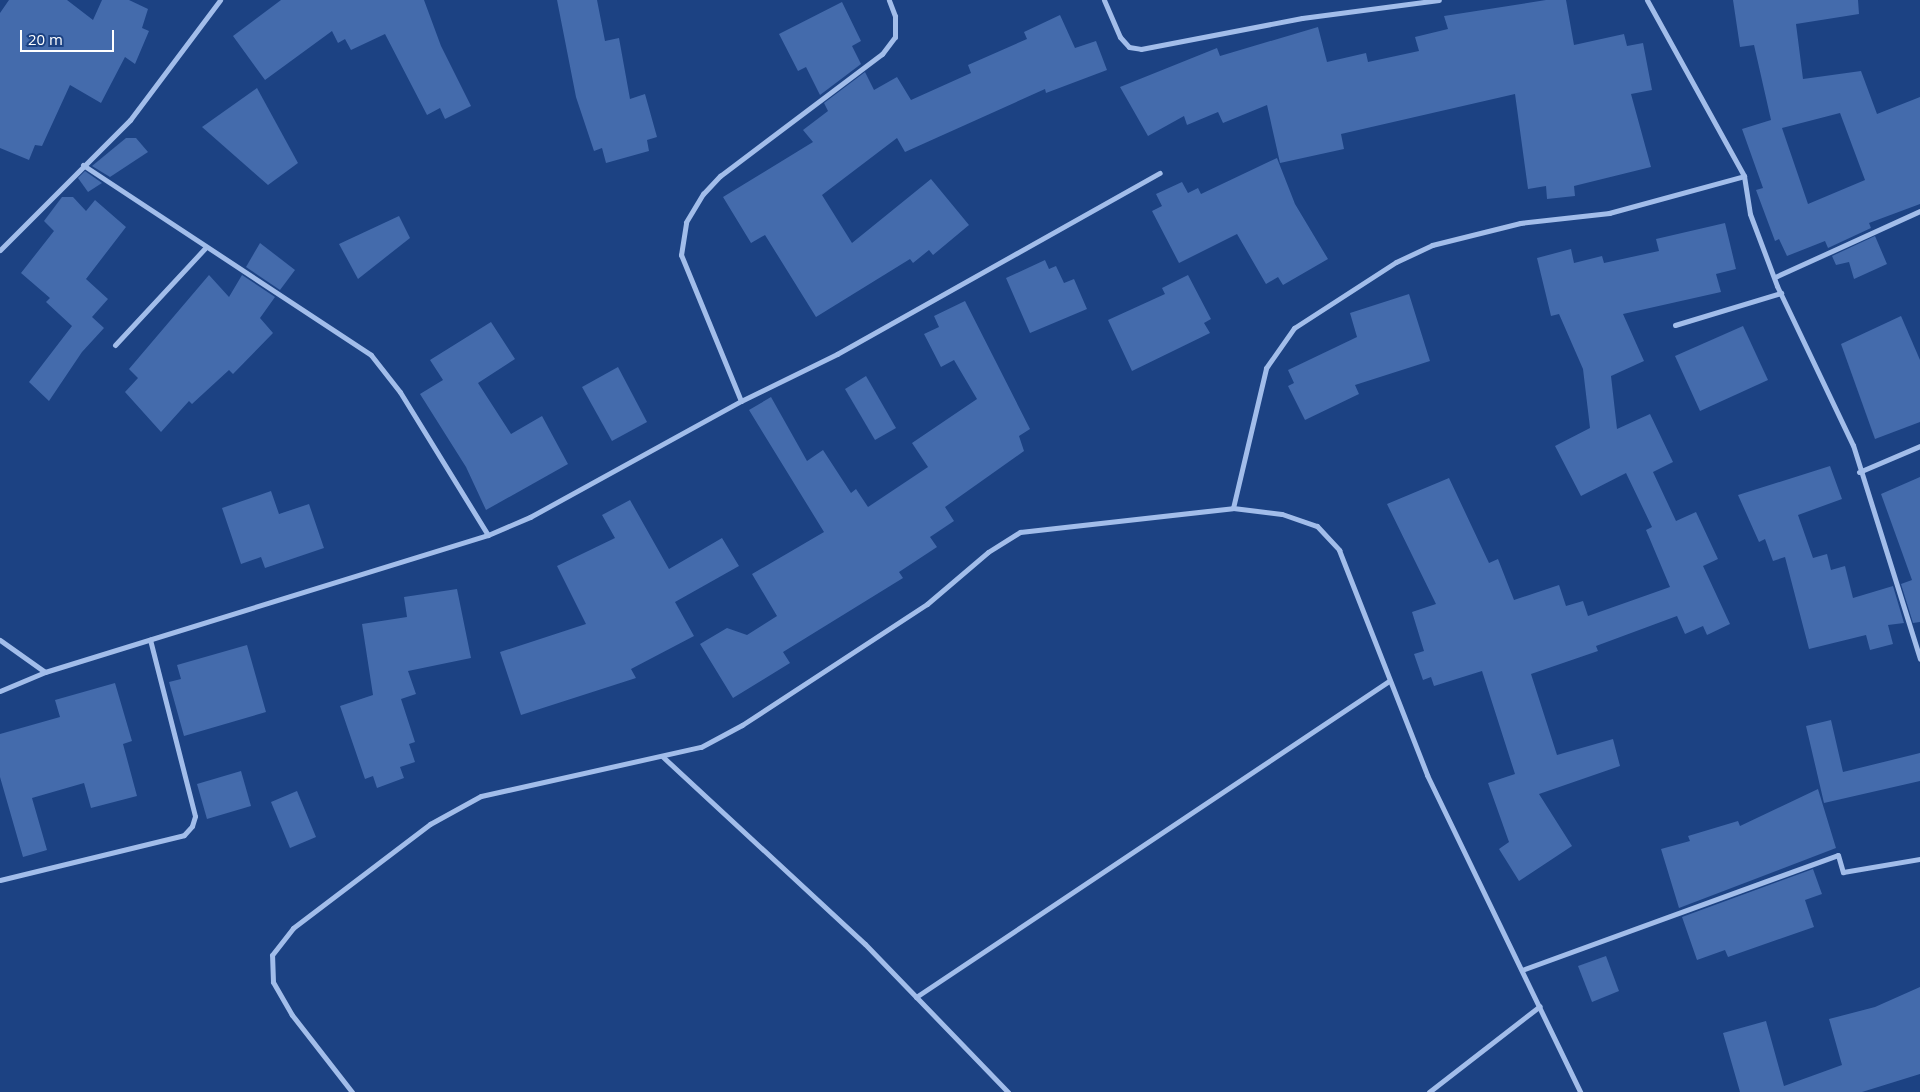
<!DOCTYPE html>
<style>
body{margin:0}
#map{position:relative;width:1920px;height:1092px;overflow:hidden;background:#1c4283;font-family:"Open Sans",sans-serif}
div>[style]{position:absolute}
.building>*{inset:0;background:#446bac}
.minor>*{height:5px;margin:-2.5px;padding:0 2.5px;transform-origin:2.5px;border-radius:2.5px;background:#a2bdea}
span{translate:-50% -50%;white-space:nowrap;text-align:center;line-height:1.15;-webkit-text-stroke:5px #1c4283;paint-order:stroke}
.scale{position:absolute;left:20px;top:30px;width:94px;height:22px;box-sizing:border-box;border:2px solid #fff;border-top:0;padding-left:6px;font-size:15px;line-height:18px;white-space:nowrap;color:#fff;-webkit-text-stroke:4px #1c4283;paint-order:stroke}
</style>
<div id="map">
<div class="building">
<div style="clip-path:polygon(9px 0,67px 0,93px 20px,102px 0,129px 0,148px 9px,142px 28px,149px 31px,135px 64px,125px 57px,101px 103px,70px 85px,42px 146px,35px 145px,29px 160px,0 148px,0 13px)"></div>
<div style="clip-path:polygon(281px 0,424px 0,441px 46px,471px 106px,445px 119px,440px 108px,427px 115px,385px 34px,351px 50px,345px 39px,338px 43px,332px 31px,265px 80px,233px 36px)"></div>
<div style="clip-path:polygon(557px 0,597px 0,605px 41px,619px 38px,630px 99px,645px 94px,657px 137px,647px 140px,649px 151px,606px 163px,602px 148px,594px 151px,576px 97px)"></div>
<div style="clip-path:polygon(1546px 0,1566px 0,1574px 45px,1624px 34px,1627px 46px,1643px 43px,1652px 90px,1631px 94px,1651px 167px,1574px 186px,1575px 196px,1547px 199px,1546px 186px,1528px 189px,1515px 94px,1341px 134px,1344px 149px,1280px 163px,1267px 105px,1223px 123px,1218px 112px,1187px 125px,1184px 116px,1148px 136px,1120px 87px,1217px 48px,1220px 56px,1318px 27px,1327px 62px,1366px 53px,1368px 62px,1419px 51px,1415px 37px,1448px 29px,1444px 16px)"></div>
<div style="clip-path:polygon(evenodd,1733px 0,1858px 0,1859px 14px,1796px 24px,1803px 79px,1861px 71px,1877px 114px,1920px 97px,1920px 204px,1869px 223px,1871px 228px,1828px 248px,1825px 241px,1787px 256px,1779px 239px,1775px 241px,1756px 190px,1763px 188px,1742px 129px,1771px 120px,1754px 45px,1740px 47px,1733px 0,1840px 113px,1865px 180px,1808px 204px,1782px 128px,1840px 113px)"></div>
<div style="clip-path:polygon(842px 2px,861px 41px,852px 46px,861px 64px,820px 95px,806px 67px,798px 71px,779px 34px)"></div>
<div style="clip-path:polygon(1060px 15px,1075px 48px,1096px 41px,1107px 70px,1046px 93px,1045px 89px,905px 152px,897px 138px,822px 195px,852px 243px,931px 179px,969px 225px,933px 255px,929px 250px,913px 263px,910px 259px,816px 317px,765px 235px,751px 243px,723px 197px,813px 142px,803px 130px,828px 111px,824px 103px,865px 72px,874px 90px,897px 77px,911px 100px,971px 73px,968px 65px,1027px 39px,1024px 32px)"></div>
<div style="clip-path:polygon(257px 88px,298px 163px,268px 185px,202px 127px)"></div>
<div style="clip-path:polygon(126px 138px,136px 138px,148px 152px,110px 177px,92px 166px)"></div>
<div style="clip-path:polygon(1277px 158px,1295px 204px,1328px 259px,1283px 285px,1278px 277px,1266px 284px,1237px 234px,1179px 263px,1152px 211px,1162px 206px,1156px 194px,1182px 182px,1188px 193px,1198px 188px,1201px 194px)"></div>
<div style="clip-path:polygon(85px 171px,102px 183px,88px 192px,78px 178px)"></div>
<div style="clip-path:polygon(62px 197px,73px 197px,86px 211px,95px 200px,126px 227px,86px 279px,108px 299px,92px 317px,104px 328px,82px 352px,49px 401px,29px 382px,72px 326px,46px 302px,50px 298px,21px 273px,54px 231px,44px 221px)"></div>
<div style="clip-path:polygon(399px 216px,410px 238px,358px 279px,339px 244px)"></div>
<div style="clip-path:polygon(1725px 223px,1736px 269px,1716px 274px,1721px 292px,1623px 314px,1644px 361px,1611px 376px,1617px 429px,1650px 414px,1673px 462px,1653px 472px,1676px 521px,1696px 512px,1718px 559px,1703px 566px,1730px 624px,1707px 635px,1703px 626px,1685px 634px,1677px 616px,1596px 646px,1598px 651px,1531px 674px,1557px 755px,1613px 739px,1620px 766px,1539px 794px,1572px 846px,1519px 881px,1499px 849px,1509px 842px,1488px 783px,1515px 774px,1482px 671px,1434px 686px,1431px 677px,1423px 680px,1414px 654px,1424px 651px,1412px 612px,1436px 604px,1387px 504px,1449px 478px,1489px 563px,1498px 559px,1514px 600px,1559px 585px,1566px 606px,1583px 601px,1588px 616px,1670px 587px,1646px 530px,1652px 527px,1626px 473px,1581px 496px,1555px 446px,1590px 428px,1583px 369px,1559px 314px,1551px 316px,1537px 258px,1571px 249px,1574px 263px,1602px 256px,1604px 263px,1659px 251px,1656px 239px)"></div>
<div style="clip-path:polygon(1875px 236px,1887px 264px,1854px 279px,1849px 262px,1836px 265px,1832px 256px)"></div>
<div style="clip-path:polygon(260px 243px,295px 270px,280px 290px,246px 267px)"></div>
<div style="clip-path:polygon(1045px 260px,1049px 269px,1056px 266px,1064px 283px,1074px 279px,1087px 309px,1030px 333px,1006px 278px)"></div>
<div style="clip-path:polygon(209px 275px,229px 297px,242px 275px,275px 297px,260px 318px,273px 333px,233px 374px,229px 370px,192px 404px,189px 401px,161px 432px,125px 392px,138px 378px,129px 369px)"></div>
<div style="clip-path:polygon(1188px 275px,1211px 319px,1204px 323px,1210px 333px,1132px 371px,1108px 320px,1165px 294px,1162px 288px)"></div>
<div style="clip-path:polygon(1409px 294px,1430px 361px,1355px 385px,1359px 394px,1305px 420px,1288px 386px,1294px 383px,1288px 370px,1357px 337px,1350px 313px)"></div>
<div style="clip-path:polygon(965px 301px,1030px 429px,1019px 436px,1024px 451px,945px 507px,954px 521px,930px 537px,937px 547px,899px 572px,903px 578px,783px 652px,790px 663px,733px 698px,700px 644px,727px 628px,747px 635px,777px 616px,752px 574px,824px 532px,749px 410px,771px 397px,807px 461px,823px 450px,851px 493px,856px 489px,868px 507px,928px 467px,912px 443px,977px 399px,954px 360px,941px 367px,924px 334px,939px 327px,934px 316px)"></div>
<div style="clip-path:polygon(1901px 316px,1920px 360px,1920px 422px,1875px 439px,1841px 344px)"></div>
<div style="clip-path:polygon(491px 322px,515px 359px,478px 383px,511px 434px,542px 416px,568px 464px,486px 510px,466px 467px,420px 394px,443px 380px,430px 360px)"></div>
<div style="clip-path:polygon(1743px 326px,1768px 380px,1700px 411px,1675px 356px)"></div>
<div style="clip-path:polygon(618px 367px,647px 422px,612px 441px,582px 387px)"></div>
<div style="clip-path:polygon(866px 376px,896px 428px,875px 440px,845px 389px)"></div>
<div style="clip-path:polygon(1830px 466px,1842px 499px,1798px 515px,1813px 558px,1827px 554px,1831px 570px,1845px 566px,1853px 598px,1893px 586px,1904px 623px,1888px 625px,1893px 644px,1870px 650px,1866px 635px,1809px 649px,1785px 557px,1773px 561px,1765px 539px,1759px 542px,1738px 495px)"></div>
<div style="clip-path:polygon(1920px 477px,1920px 622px,1913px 623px,1901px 584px,1912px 580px,1881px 494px)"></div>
<div style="clip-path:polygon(271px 491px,279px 514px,309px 504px,324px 548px,265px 568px,261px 557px,241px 564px,222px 508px)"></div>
<div style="clip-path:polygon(630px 500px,669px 569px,722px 538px,739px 566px,675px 602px,694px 636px,631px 669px,636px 678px,521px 715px,500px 652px,586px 624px,557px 566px,615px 538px,602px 515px)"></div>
<div style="clip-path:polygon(457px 589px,471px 658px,408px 671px,416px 694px,401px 699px,415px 742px,409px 744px,415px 762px,400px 767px,404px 778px,377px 788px,373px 776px,365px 779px,340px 706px,373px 695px,362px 624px,407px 617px,404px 597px)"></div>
<div style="clip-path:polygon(247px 645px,266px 712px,184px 736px,169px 682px,181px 679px,177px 665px)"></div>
<div style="clip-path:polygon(115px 683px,132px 741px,123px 744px,137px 796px,91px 808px,84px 783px,32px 798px,47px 850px,23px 857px,0 777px,0 734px,60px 717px,55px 700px)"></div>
<div style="clip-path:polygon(1831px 720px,1843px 772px,1920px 753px,1920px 781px,1824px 803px,1806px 726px)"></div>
<div style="clip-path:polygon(241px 771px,251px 806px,207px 819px,197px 784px)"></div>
<div style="clip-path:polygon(1818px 789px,1836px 848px,1679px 908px,1661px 849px,1690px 841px,1688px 836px,1738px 821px,1740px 826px)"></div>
<div style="clip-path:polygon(297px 791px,316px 837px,290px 848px,271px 802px)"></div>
<div style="clip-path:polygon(1813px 869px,1822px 894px,1805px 900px,1814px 927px,1728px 957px,1725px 950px,1697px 960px,1682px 917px)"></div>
<div style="clip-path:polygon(1606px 956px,1619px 991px,1592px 1002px,1578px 966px)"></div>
<div style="clip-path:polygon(1920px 987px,1920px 1074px,1862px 1092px,1740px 1092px,1723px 1033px,1766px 1021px,1784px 1086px,1842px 1065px,1829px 1019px,1875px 1007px)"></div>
</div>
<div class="minor">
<div style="left:1104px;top:0;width:40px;rotate:66.6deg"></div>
<div style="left:1120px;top:37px;width:13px;rotate:48deg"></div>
<div style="left:1129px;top:47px;width:12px;rotate:9deg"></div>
<div style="left:1141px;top:49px;width:164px;rotate:-10.9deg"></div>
<div style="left:1302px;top:18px;width:138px;rotate:-7.5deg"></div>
<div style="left:1647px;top:0;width:201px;rotate:61.1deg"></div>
<div style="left:1744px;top:176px;width:38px;rotate:81deg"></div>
<div style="left:1750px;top:214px;width:77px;rotate:69.4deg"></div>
<div style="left:1777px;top:286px;width:176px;rotate:64.5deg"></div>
<div style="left:1853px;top:445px;width:224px;rotate:72.6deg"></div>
<div style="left:83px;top:165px;width:345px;rotate:33.4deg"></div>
<div style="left:371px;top:355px;width:47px;rotate:51.9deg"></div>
<div style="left:400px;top:392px;width:168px;rotate:58.4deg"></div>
<div style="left:0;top:250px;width:184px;rotate:-45deg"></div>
<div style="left:130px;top:120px;width:150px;rotate:-53.1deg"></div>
<div style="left:1775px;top:277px;width:159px;rotate:-24.5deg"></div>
<div style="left:1675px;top:325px;width:111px;rotate:-16.8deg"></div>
<div style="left:115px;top:345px;width:132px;rotate:-47.1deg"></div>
<div style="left:741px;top:401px;width:158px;rotate:-112.3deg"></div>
<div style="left:681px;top:255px;width:33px;rotate:-81deg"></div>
<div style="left:686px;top:222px;width:33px;rotate:-59deg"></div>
<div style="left:703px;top:194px;width:25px;rotate:-47deg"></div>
<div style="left:720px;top:176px;width:203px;rotate:-37deg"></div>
<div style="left:882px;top:54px;width:21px;rotate:-53deg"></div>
<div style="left:895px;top:37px;width:21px;rotate:-90deg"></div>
<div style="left:895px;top:16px;width:17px;rotate:-111deg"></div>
<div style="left:1859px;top:472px;width:66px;rotate:-23.1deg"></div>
<div style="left:1233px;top:508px;width:144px;rotate:-76.7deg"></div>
<div style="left:1266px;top:368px;width:49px;rotate:-55deg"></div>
<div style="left:1294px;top:328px;width:121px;rotate:-32.9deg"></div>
<div style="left:1396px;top:262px;width:40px;rotate:-25deg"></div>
<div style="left:1432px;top:245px;width:91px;rotate:-14deg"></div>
<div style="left:1520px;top:223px;width:90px;rotate:-6.4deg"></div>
<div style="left:1609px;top:213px;width:140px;rotate:-15.3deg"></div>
<div style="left:0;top:640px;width:55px;rotate:35.4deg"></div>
<div style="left:0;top:691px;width:49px;rotate:-22.9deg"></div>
<div style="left:45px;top:672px;width:464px;rotate:-17.2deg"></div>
<div style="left:488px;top:535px;width:46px;rotate:-23.2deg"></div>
<div style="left:530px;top:517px;width:241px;rotate:-28.8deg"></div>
<div style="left:741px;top:401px;width:107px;rotate:-26.1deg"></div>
<div style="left:837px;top:354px;width:370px;rotate:-29.3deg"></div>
<div style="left:663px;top:757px;width:275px;rotate:42.8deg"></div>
<div style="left:865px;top:944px;width:206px;rotate:46deg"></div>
<div style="left:0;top:880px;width:189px;rotate:-13.7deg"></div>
<div style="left:184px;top:835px;width:12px;rotate:-48deg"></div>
<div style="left:192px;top:826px;width:10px;rotate:-73deg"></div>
<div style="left:195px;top:816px;width:182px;rotate:-104.3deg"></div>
<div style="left:1522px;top:970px;width:336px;rotate:-20deg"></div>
<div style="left:1838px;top:855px;width:18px;rotate:74deg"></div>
<div style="left:1843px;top:872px;width:78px;rotate:-9.6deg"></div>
<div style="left:916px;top:997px;width:569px;rotate:-33.75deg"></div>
<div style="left:352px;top:1092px;width:98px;rotate:-127.9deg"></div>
<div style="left:292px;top:1015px;width:38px;rotate:-120deg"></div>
<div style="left:273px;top:982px;width:27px;rotate:-92deg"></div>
<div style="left:272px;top:955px;width:34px;rotate:-52deg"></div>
<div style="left:293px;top:928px;width:172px;rotate:-37.2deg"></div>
<div style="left:430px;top:824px;width:58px;rotate:-28.8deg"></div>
<div style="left:481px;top:796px;width:225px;rotate:-12.6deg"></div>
<div style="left:701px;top:747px;width:47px;rotate:-28.2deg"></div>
<div style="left:742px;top:725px;width:221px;rotate:-33.2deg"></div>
<div style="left:927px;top:604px;width:80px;rotate:-40.4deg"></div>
<div style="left:988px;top:552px;width:38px;rotate:-32deg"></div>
<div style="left:1020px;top:532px;width:214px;rotate:-6.4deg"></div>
<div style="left:1233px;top:508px;width:49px;rotate:7deg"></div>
<div style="left:1282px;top:514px;width:37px;rotate:19deg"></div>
<div style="left:1317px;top:526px;width:33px;rotate:47deg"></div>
<div style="left:1339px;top:550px;width:242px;rotate:68.6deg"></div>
<div style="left:1427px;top:775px;width:352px;rotate:64.2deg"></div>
<div style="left:1429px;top:1092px;width:140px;rotate:-37.8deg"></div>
</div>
<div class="scale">20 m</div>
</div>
